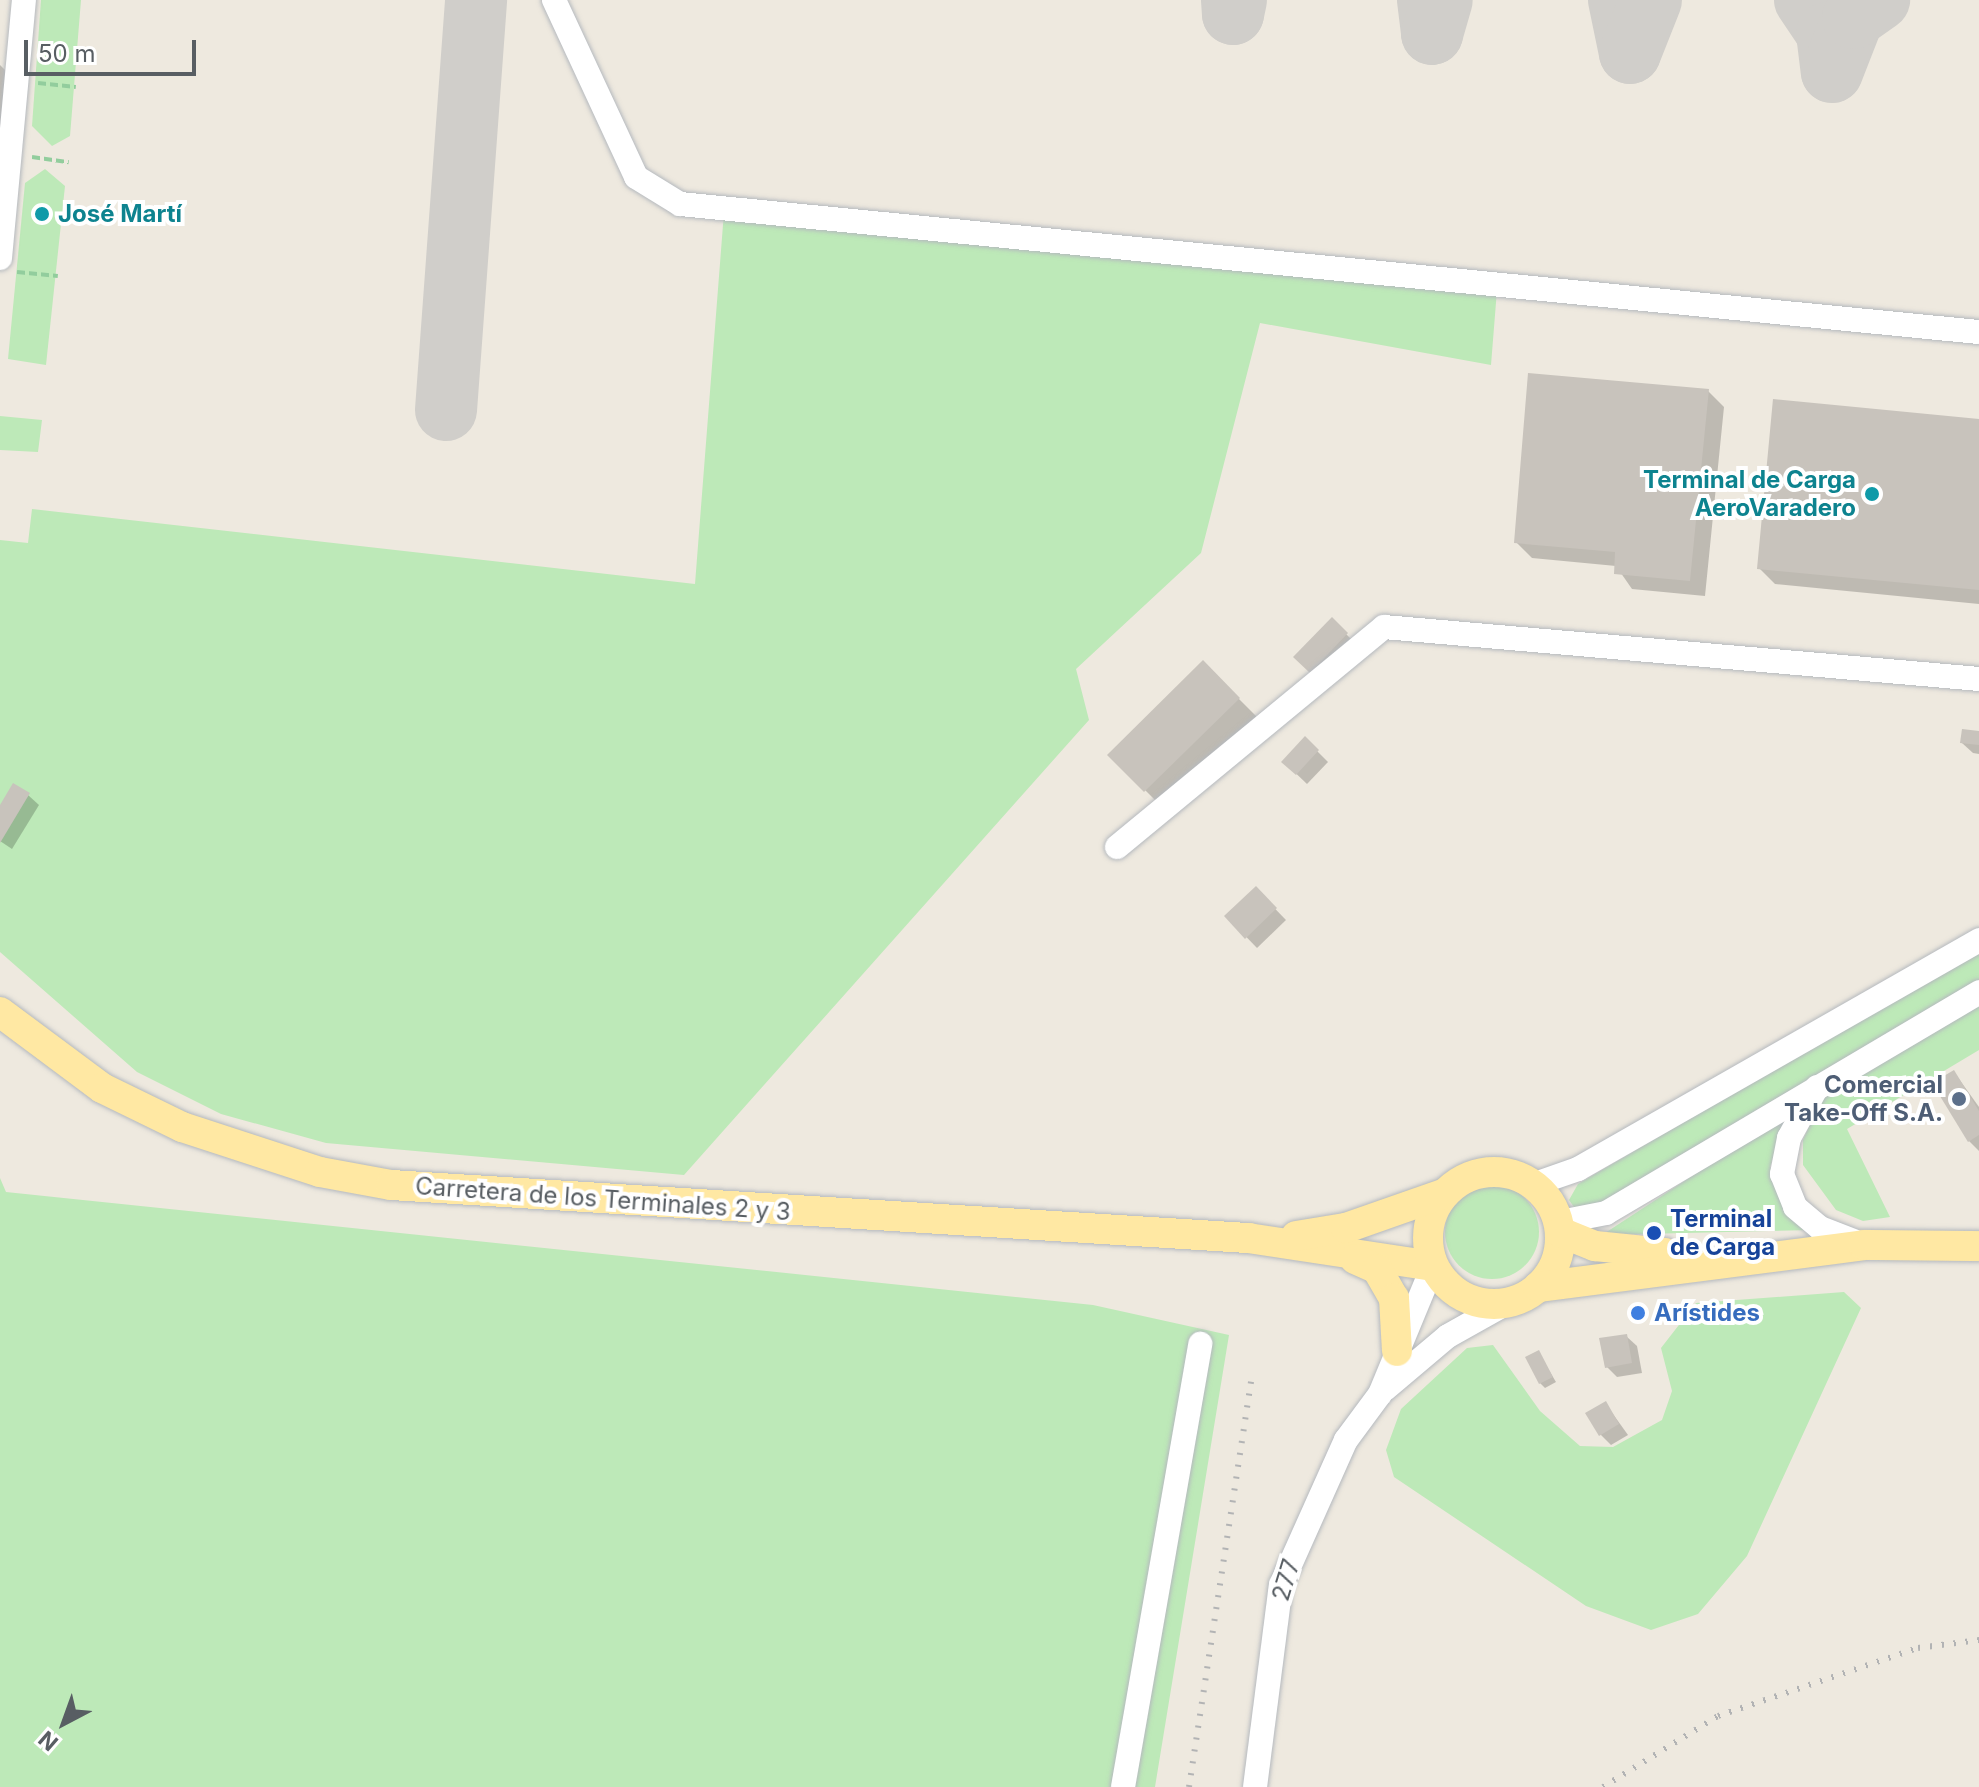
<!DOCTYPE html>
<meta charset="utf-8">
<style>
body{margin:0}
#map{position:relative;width:1979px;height:1787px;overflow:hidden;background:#eee9df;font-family:Inter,sans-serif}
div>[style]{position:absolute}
.green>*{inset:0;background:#bde9b8}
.round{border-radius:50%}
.shadow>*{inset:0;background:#0003}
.taxiway>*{height:62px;margin:-31px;padding:0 31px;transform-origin:31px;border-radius:31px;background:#d0ceca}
.building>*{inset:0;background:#c8c3bc}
.path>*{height:4px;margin-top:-2px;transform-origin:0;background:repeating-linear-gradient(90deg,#92cd9d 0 8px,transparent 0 12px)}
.roads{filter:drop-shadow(0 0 2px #b5b9be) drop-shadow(0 0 2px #b5b9be)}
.minor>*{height:24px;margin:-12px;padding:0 12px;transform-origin:12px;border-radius:12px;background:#fff}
.major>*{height:30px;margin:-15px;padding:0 15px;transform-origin:15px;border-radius:15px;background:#ffe8a3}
.major>.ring{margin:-15px;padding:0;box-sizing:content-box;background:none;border:30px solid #ffe8a3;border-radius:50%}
.rail>*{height:6px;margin-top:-3px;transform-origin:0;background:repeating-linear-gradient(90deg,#b2b3b4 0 2px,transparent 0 12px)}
.dots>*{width:22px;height:22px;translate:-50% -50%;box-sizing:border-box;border:4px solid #fff;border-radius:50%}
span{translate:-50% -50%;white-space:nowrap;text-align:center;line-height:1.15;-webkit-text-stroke:8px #fff;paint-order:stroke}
.culture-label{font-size:24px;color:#0d838f;font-weight:700}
.left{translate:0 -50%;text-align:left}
.right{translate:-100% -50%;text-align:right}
.service-label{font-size:24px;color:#4e5e75;font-weight:700}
.street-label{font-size:24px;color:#585e63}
.transit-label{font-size:24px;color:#164399;font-weight:700}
.shop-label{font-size:24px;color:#366cbe;font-weight:700}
.north{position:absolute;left:24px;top:1683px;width:80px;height:80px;-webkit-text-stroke:6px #fff;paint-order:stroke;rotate:221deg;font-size:22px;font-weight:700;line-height:32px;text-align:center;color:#585e63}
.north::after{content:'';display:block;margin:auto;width:28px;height:36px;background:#585e63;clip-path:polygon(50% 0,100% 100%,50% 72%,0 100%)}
.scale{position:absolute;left:24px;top:40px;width:172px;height:36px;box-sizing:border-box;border:4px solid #585e63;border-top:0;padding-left:10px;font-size:24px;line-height:28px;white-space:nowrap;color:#585e63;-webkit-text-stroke:6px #fff;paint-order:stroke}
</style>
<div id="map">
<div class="green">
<div style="clip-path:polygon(41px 0,81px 0,70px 136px,52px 146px,32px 126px)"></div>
<div style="clip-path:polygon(45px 169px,65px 186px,46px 365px,8px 359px,25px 183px)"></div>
<div style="clip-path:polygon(724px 212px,1497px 290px,1491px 365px,1260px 323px,1201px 553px,1076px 669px,1089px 720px,684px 1175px,326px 1143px,221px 1114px,137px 1072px,0 952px,0 540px,28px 543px,32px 509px,695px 584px)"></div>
<div style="clip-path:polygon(0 416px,42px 420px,38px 452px,0 450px)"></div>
<div style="clip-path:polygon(1979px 950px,1979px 981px,1594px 1207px,1574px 1207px,1569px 1200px,1578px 1184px)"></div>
<div style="clip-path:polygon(1979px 1002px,1979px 1050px,1847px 1129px,1890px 1217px,1863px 1221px,1836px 1210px,1803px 1165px,1803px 1140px,1819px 1104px,1834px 1086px)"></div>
<div style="clip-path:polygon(1787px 1114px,1770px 1167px,1777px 1189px,1811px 1230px,1602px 1235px)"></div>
<div style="clip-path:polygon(0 1178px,6px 1192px,1093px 1305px,1229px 1335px,1155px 1787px,0 1787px)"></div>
<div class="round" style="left:1445px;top:1185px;width:94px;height:94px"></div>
<div style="clip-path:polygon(1844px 1292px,1861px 1308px,1747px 1556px,1698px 1614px,1651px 1630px,1586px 1606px,1394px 1477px,1386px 1450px,1401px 1409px,1467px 1348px,1493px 1345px,1540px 1411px,1580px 1446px,1613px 1447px,1662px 1420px,1672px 1391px,1661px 1348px,1696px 1303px)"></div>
</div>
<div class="shadow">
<div style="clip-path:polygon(0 65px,9px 74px,0 174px)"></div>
<div style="clip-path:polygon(1708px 391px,1724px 407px,1705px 596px,1632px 589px,1616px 566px,1532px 558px,1516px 542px)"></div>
<div style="clip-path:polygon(1979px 421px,1979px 604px,1775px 584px,1759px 568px)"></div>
<div style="clip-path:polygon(1332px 620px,1357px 645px,1322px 682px,1296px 657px)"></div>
<div style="clip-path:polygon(1203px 663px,1260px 720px,1167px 812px,1110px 755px)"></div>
<div style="clip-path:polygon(1979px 733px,1979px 754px,1973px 753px,1962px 743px)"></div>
<div style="clip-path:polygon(1305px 739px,1328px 762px,1307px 784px,1284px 762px)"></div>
<div style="clip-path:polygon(28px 795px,39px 805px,12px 849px,0 841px,0 809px)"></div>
<div style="clip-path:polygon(1256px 889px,1286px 920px,1257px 948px,1226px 916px)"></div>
<div style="clip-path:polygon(1954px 1072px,1979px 1107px,1979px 1151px,1969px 1141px)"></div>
<div style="clip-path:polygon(1626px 1336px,1637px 1346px,1642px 1373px,1617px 1377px,1607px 1367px)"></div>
<div style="clip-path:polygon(1538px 1352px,1556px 1382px,1545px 1388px,1540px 1383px)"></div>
<div style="clip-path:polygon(1605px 1403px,1628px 1435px,1611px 1445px,1601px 1435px)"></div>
</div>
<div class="taxiway">
<div style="left:1232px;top:0;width:14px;rotate:86deg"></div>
<div style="left:1233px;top:14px;width:14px;rotate:-78deg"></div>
<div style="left:1428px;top:0;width:34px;rotate:83deg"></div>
<div style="left:1432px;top:34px;width:35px;rotate:-74deg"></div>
<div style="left:1619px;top:0;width:54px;rotate:78.3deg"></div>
<div style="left:1630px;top:53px;width:57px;rotate:-68.4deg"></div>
<div style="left:1805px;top:0;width:40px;rotate:56deg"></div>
<div style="left:1827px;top:33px;width:39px;rotate:83deg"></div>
<div style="left:1832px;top:72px;width:58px;rotate:-68.7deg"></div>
<div style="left:1853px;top:18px;width:32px;rotate:-35deg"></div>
<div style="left:446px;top:410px;width:411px;rotate:-85.8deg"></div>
</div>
<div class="building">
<div style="clip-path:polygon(1528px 373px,1709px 389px,1690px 581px,1614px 574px,1615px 552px,1514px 543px)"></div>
<div style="clip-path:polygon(1773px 399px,1979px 419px,1979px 590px,1757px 569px)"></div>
<div style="clip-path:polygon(1332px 617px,1348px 633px,1310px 673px,1293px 657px)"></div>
<div style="clip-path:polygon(1203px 660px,1240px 698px,1144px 792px,1107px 755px)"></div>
<div style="clip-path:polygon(1962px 729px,1979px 731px,1979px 745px,1960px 743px)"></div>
<div style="clip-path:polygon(1305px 736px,1319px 750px,1296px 775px,1281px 762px)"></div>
<div style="clip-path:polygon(13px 783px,30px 793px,0 843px,0 805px)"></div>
<div style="clip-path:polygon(1256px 886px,1277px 908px,1245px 939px,1224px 916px)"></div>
<div style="clip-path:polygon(1954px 1070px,1979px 1111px,1979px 1135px,1968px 1142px,1932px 1083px)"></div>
<div style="clip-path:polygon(1627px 1334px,1632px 1363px,1605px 1368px,1599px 1338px)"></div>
<div style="clip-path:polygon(1539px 1350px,1553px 1377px,1539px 1384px,1525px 1357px)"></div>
<div style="clip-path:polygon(1606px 1401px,1619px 1424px,1599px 1436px,1585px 1413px)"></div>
</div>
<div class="path">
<div style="left:38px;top:83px;width:38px;rotate:6deg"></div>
<div style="left:32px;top:157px;width:37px;rotate:8deg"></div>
<div style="left:17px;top:272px;width:41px;rotate:5.6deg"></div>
</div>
<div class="roads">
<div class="minor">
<div style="left:554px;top:0;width:195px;rotate:65.1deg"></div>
<div style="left:636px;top:177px;width:52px;rotate:31.5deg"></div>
<div style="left:680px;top:204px;width:1305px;rotate:5.63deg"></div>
<div style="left:0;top:258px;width:259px;rotate:-84.7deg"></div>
<div style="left:1117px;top:847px;width:346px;rotate:-39.5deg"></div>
<div style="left:1384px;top:627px;width:597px;rotate:4.99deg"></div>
<div style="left:1817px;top:1087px;width:58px;rotate:118.8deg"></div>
<div style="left:1789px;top:1138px;width:37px;rotate:101deg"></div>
<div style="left:1782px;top:1174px;width:35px;rotate:68deg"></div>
<div style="left:1795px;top:1207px;width:33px;rotate:40deg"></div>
<div style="left:1820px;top:1228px;width:47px;rotate:21.1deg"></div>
<div style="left:1535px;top:1184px;width:46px;rotate:-19.2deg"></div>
<div style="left:1578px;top:1169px;width:462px;rotate:-29.7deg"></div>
<div style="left:1560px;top:1222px;width:47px;rotate:-11.1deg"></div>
<div style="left:1606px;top:1213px;width:434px;rotate:-30.6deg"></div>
<div style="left:1385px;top:1389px;width:82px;rotate:-40.1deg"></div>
<div style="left:1448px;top:1336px;width:68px;rotate:-29.2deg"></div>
<div style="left:1123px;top:1787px;width:450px;rotate:-80.1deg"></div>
<div style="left:1255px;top:1787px;width:204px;rotate:-82.7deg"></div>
<div style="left:1281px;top:1585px;width:159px;rotate:-65.9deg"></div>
<div style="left:1346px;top:1440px;width:57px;rotate:-53.5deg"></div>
<div style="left:1380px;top:1394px;width:139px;rotate:-67.5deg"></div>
</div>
<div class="major">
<div style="left:0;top:1012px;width:127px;rotate:36.7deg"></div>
<div style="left:102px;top:1088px;width:89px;rotate:26deg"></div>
<div style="left:182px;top:1127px;width:145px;rotate:18.1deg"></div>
<div style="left:320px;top:1172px;width:72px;rotate:10.4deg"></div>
<div style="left:391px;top:1185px;width:859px;rotate:3.54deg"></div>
<div style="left:1248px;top:1238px;width:187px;rotate:8.6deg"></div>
<div class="ring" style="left:1428px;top:1172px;width:102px;height:102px"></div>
<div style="left:1560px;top:1232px;width:38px;rotate:22deg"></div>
<div style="left:1595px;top:1246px;width:70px;rotate:5.7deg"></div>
<div style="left:1296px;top:1236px;width:51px;rotate:-9.1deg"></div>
<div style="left:1346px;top:1228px;width:103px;rotate:-19.3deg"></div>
<div style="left:1355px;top:1259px;width:24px;rotate:24deg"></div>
<div style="left:1377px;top:1269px;width:34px;rotate:60deg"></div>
<div style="left:1394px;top:1298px;width:53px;rotate:86.8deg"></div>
<div style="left:1538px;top:1287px;width:329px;rotate:-7.3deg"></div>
<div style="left:1864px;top:1245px;width:115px;rotate:0.5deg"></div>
</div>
</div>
<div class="rail">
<div style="left:1189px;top:1787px;width:419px;rotate:-81.3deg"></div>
<div style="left:1603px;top:1787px;width:135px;rotate:-31.7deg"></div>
<div style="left:1718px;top:1716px;width:211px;rotate:-18.8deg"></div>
<div style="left:1918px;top:1648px;width:62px;rotate:-7.5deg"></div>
</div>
<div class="dots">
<div style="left:42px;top:214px;background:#0f9aa8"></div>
<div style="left:1872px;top:494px;background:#0f9aa8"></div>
<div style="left:1959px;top:1099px;background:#5c6f8a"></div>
<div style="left:1654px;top:1233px;background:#1a4fb4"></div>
<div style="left:1638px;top:1313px;background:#3f7fe0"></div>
</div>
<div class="culture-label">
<span class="left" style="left:58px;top:214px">José Martí</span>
<span class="right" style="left:1856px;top:494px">Terminal de Carga<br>AeroVaradero</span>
</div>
<div class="service-label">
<span class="right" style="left:1943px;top:1099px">Comercial<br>Take-Off S.A.</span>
</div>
<div class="street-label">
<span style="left:603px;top:1199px;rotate:4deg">Carretera de los Terminales 2 y 3</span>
<span style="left:1286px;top:1580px;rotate:-73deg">277</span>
</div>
<div class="transit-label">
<span class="left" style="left:1670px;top:1233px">Terminal<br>de Carga</span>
</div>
<div class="shop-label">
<span class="left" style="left:1654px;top:1313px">Arístides</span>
</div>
<div class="north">N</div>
<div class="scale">50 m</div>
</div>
